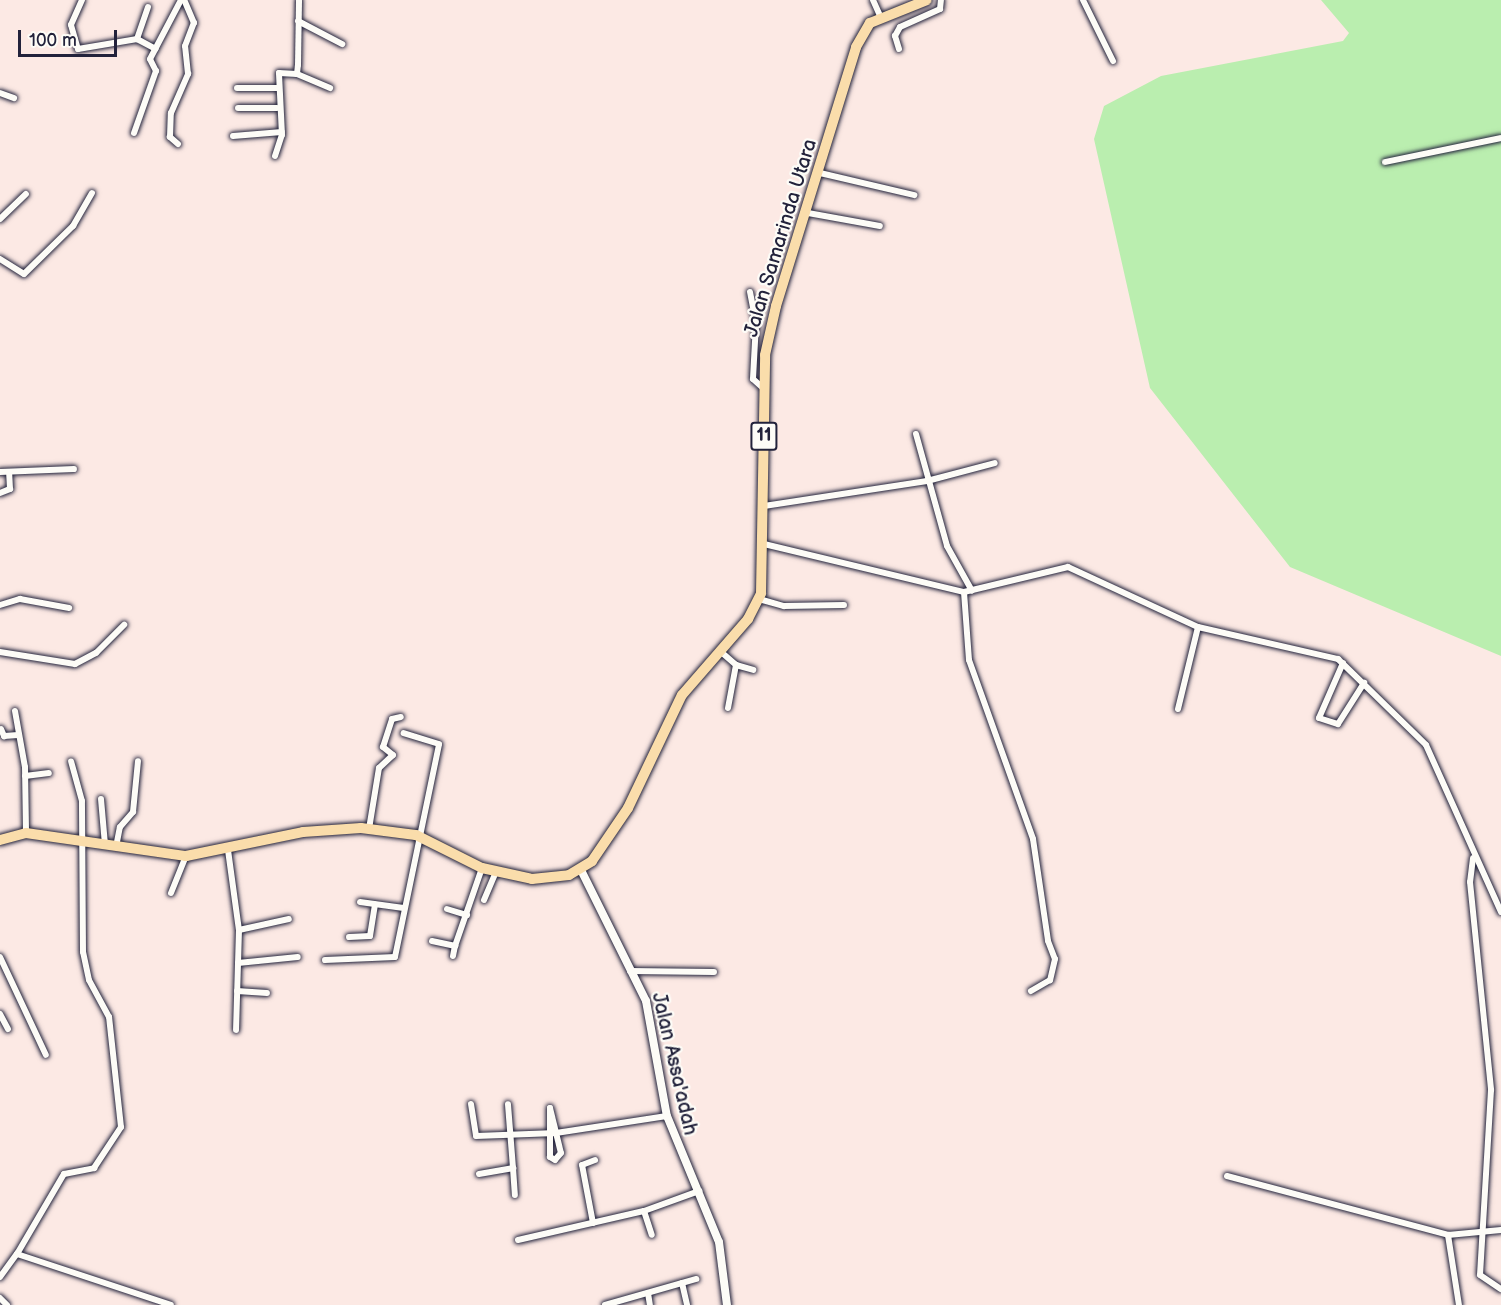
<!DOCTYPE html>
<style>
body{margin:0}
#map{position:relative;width:1501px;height:1305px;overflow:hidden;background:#fce9e4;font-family:"Balsamiq Sans",sans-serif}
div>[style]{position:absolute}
.green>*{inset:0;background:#baeeaf}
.roads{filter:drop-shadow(0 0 2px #22223b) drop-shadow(0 0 2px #22223b)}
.street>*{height:6px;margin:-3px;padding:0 3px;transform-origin:3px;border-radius:3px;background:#fdfcf7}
.secondary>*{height:8px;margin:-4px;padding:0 4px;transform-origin:4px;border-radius:4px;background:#fdfcf7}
.highway>*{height:10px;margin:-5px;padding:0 5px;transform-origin:5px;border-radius:5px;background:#faddab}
span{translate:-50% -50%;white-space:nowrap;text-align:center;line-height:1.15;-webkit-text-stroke:4.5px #fdfcf7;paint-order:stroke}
.shield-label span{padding:2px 4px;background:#fdfcf7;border:2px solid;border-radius:4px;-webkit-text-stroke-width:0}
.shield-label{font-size:18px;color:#22223b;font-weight:700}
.street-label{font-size:20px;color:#22223b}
.scale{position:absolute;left:18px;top:30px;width:99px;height:27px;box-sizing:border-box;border:3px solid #22223b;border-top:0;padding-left:8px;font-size:18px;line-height:21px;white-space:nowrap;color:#22223b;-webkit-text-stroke:4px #fdfcf7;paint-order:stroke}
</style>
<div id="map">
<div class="green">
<div style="clip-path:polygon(1321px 0,1501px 0,1501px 656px,1290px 567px,1150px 388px,1094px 139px,1104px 106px,1161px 76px,1343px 41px,1349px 33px)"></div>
</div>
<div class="roads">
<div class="street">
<div style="left:82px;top:0;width:27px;rotate:114deg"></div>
<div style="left:71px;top:25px;width:25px;rotate:74deg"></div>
<div style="left:78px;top:49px;width:60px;rotate:-9.6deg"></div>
<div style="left:873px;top:0;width:17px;rotate:66deg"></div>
<div style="left:1083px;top:0;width:68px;rotate:63.8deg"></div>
<div style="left:148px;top:7px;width:34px;rotate:109deg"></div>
<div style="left:137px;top:39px;width:21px;rotate:28deg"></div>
<div style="left:298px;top:21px;width:50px;rotate:27.6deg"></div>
<div style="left:899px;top:49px;width:14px;rotate:-107deg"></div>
<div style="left:895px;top:36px;width:10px;rotate:-61deg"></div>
<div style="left:900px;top:27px;width:44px;rotate:-24.2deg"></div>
<div style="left:940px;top:9px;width:9px;rotate:-84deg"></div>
<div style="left:297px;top:74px;width:36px;rotate:23deg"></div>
<div style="left:237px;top:88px;width:41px"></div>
<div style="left:0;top:93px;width:15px;rotate:20deg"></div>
<div style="left:238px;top:108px;width:39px"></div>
<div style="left:134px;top:133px;width:66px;rotate:-70.5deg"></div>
<div style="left:156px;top:71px;width:13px;rotate:-117deg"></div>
<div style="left:150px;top:59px;width:67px;rotate:-62.3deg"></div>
<div style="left:233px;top:136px;width:49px;rotate:-4.7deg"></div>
<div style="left:178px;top:144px;width:11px;rotate:-139deg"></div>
<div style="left:170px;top:137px;width:24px;rotate:-88deg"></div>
<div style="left:171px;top:113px;width:43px;rotate:-66.4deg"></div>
<div style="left:188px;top:74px;width:28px;rotate:-96deg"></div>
<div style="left:185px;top:46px;width:25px;rotate:-69deg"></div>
<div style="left:194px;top:23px;width:25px;rotate:-113deg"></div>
<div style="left:275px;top:156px;width:22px;rotate:-72deg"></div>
<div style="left:282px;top:135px;width:62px;rotate:-92.8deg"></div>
<div style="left:279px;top:73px;width:18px;rotate:3deg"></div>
<div style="left:297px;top:74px;width:9px;rotate:-84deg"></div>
<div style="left:298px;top:65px;width:65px;rotate:-89.1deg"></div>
<div style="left:1385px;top:162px;width:118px;rotate:-11.7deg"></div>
<div style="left:820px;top:173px;width:97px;rotate:13.2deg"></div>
<div style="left:808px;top:213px;width:73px;rotate:10.2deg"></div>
<div style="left:0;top:219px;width:36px;rotate:-44deg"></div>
<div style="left:0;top:259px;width:28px;rotate:32deg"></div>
<div style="left:24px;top:274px;width:69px;rotate:-44.4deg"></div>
<div style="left:73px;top:226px;width:38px;rotate:-60deg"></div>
<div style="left:750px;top:292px;width:32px;rotate:79deg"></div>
<div style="left:756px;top:323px;width:56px;rotate:93.1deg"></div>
<div style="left:753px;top:379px;width:15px;rotate:42deg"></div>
<div style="left:916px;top:434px;width:116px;rotate:74.5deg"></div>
<div style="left:947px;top:546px;width:51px;rotate:60.9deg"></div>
<div style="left:0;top:472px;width:74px;rotate:-2.3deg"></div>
<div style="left:0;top:493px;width:11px;rotate:-22deg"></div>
<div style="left:10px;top:489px;width:17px;rotate:-93deg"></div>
<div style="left:764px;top:506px;width:165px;rotate:-8.7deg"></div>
<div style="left:927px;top:481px;width:70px;rotate:-14.8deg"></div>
<div style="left:764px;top:544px;width:206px;rotate:13.5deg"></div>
<div style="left:964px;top:592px;width:107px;rotate:-13.5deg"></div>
<div style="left:1068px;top:567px;width:143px;rotate:24.8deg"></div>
<div style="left:1198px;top:627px;width:144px;rotate:12.9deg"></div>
<div style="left:1338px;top:659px;width:123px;rotate:44.3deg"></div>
<div style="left:1426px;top:745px;width:183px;rotate:65.8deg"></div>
<div style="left:964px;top:592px;width:68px;rotate:85.8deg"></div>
<div style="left:969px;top:660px;width:190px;rotate:70.3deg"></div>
<div style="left:1033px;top:839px;width:103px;rotate:81.6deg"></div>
<div style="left:1048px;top:941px;width:19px;rotate:69deg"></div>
<div style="left:1055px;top:959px;width:22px;rotate:103deg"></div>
<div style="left:1050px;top:980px;width:22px;rotate:150deg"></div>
<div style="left:759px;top:599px;width:26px;rotate:16deg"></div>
<div style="left:784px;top:606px;width:60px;rotate:-1deg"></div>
<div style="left:0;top:605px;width:21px;rotate:-17deg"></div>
<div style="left:20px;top:599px;width:50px;rotate:10.4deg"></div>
<div style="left:720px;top:651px;width:21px;rotate:41deg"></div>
<div style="left:736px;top:665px;width:18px;rotate:16deg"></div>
<div style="left:0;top:652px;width:76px;rotate:9.1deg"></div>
<div style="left:75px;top:664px;width:24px;rotate:-28deg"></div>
<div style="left:96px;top:653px;width:40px;rotate:-45deg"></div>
<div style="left:1343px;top:663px;width:60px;rotate:113.6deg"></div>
<div style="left:1319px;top:718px;width:20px;rotate:18deg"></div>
<div style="left:1338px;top:724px;width:49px;rotate:-57.6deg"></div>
<div style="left:728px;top:708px;width:44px;rotate:-79.5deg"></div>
<div style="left:1178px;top:709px;width:84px;rotate:-76.3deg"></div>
<div style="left:15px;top:711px;width:57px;rotate:79.9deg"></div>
<div style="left:25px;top:767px;width:66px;rotate:89.1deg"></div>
<div style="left:1px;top:729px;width:8px;rotate:67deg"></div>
<div style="left:4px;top:736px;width:14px;rotate:-4deg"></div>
<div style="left:25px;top:776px;width:24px;rotate:-7deg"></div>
<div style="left:101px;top:799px;width:46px;rotate:85deg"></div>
<div style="left:369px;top:829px;width:62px;rotate:-80.7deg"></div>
<div style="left:379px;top:768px;width:19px;rotate:-43deg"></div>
<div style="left:393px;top:755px;width:13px;rotate:-141deg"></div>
<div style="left:383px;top:747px;width:29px;rotate:-72deg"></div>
<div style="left:392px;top:719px;width:9px;rotate:-13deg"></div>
<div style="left:116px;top:847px;width:20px;rotate:-79deg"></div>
<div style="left:120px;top:827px;width:20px;rotate:-49deg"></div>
<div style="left:133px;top:812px;width:51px;rotate:-84.4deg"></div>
<div style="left:228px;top:850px;width:81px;rotate:82.2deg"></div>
<div style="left:239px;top:930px;width:100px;rotate:91.7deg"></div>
<div style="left:1473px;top:858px;width:24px;rotate:97deg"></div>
<div style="left:1470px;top:882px;width:209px;rotate:84.2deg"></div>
<div style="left:1491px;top:1090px;width:185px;rotate:93.4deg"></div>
<div style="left:1480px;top:1275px;width:25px;rotate:34deg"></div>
<div style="left:171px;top:893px;width:40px;rotate:-68deg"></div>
<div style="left:484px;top:900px;width:30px;rotate:-67deg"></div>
<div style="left:360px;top:902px;width:44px;rotate:7.8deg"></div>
<div style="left:447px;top:909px;width:21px;rotate:17deg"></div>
<div style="left:239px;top:930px;width:51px;rotate:-12.4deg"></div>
<div style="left:349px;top:937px;width:21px;rotate:-3deg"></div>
<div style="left:370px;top:936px;width:32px;rotate:-81deg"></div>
<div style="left:432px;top:941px;width:24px;rotate:12deg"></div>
<div style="left:455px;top:946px;width:83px;rotate:-70.9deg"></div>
<div style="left:453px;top:956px;width:10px;rotate:-79deg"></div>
<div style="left:0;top:957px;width:108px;rotate:64.9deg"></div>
<div style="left:325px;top:960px;width:70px;rotate:-2.5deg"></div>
<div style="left:395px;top:957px;width:217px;rotate:-78.3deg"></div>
<div style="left:439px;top:744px;width:37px;rotate:-163deg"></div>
<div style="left:238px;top:963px;width:60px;rotate:-5.7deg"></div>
<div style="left:630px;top:971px;width:84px;rotate:0.7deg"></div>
<div style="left:237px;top:991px;width:30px;rotate:4deg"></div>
<div style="left:0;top:1014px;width:17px;rotate:62deg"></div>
<div style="left:471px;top:1104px;width:32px;rotate:81deg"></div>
<div style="left:476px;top:1136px;width:80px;rotate:-2.1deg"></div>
<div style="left:556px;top:1133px;width:112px;rotate:-8.7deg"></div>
<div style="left:550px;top:1108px;width:46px;rotate:76.3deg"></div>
<div style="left:561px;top:1153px;width:9px;rotate:131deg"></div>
<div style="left:555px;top:1160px;width:6px;rotate:-149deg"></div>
<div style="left:550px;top:1157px;width:49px;rotate:-90deg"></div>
<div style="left:513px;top:1168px;width:27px;rotate:86deg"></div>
<div style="left:479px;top:1174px;width:35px;rotate:-10deg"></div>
<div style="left:513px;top:1168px;width:64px;rotate:-94.5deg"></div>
<div style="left:1227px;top:1176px;width:229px;rotate:14.9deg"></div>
<div style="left:1448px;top:1235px;width:53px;rotate:-5.4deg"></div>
<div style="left:644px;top:1211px;width:25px;rotate:72deg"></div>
<div style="left:593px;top:1223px;width:59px;rotate:-100.7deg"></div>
<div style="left:582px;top:1165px;width:14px;rotate:-21deg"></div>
<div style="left:1448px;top:1235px;width:71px;rotate:81.1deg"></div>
<div style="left:518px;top:1240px;width:129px;rotate:-13deg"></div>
<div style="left:644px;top:1211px;width:59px;rotate:-20deg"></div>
<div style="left:17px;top:1254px;width:93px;rotate:-59.6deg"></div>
<div style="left:64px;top:1174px;width:31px;rotate:-11deg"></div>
<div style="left:94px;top:1168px;width:49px;rotate:-56.6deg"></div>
<div style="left:121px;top:1127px;width:111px;rotate:-96.2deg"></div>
<div style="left:109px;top:1017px;width:42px;rotate:-118.4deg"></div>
<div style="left:89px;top:980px;width:29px;rotate:-102deg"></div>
<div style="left:83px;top:952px;width:151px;rotate:-90.4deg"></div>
<div style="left:82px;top:801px;width:41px;rotate:-105.4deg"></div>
<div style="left:0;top:1277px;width:29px;rotate:-54deg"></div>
<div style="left:17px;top:1254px;width:162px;rotate:18.3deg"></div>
<div style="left:682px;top:1283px;width:23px;rotate:77deg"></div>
<div style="left:648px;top:1293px;width:12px;rotate:81deg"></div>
<div style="left:0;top:1298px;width:10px;rotate:45deg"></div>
<div style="left:605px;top:1305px;width:95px;rotate:-15.9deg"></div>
</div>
<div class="secondary">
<div style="left:581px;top:870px;width:146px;rotate:63.6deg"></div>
<div style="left:646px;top:1001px;width:117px;rotate:79.7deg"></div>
<div style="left:667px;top:1116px;width:136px;rotate:67.6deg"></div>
<div style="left:719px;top:1242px;width:64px;rotate:82.8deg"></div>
</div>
<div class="highway">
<div style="left:0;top:840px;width:27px;rotate:-15deg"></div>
<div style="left:26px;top:833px;width:162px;rotate:8.2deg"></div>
<div style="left:186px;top:856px;width:119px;rotate:-11.6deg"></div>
<div style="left:303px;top:832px;width:58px;rotate:-3.9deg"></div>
<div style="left:361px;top:828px;width:55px;rotate:7.3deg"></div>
<div style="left:416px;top:835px;width:74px;rotate:26.6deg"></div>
<div style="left:482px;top:868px;width:51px;rotate:12.4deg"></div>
<div style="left:532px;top:879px;width:37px;rotate:-6deg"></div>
<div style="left:569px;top:875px;width:27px;rotate:-31deg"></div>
<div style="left:592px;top:861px;width:64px;rotate:-55.8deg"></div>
<div style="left:628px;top:808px;width:125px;rotate:-64.5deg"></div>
<div style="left:682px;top:695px;width:101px;rotate:-49deg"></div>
<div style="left:748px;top:619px;width:29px;rotate:-63deg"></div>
<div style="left:761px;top:593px;width:238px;rotate:-89deg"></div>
<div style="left:765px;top:355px;width:50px;rotate:-77.3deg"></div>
<div style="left:776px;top:306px;width:271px;rotate:-72.8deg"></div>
<div style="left:856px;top:47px;width:28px;rotate:-60deg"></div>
<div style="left:870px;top:23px;width:61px;rotate:-22deg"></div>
</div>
</div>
<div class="shield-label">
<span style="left:764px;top:436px">11</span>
</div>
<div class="street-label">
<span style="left:781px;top:238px;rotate:-73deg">Jalan Samarinda Utara</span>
<span style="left:674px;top:1064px;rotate:77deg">Jalan Assa'adah</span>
</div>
<div class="scale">100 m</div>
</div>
